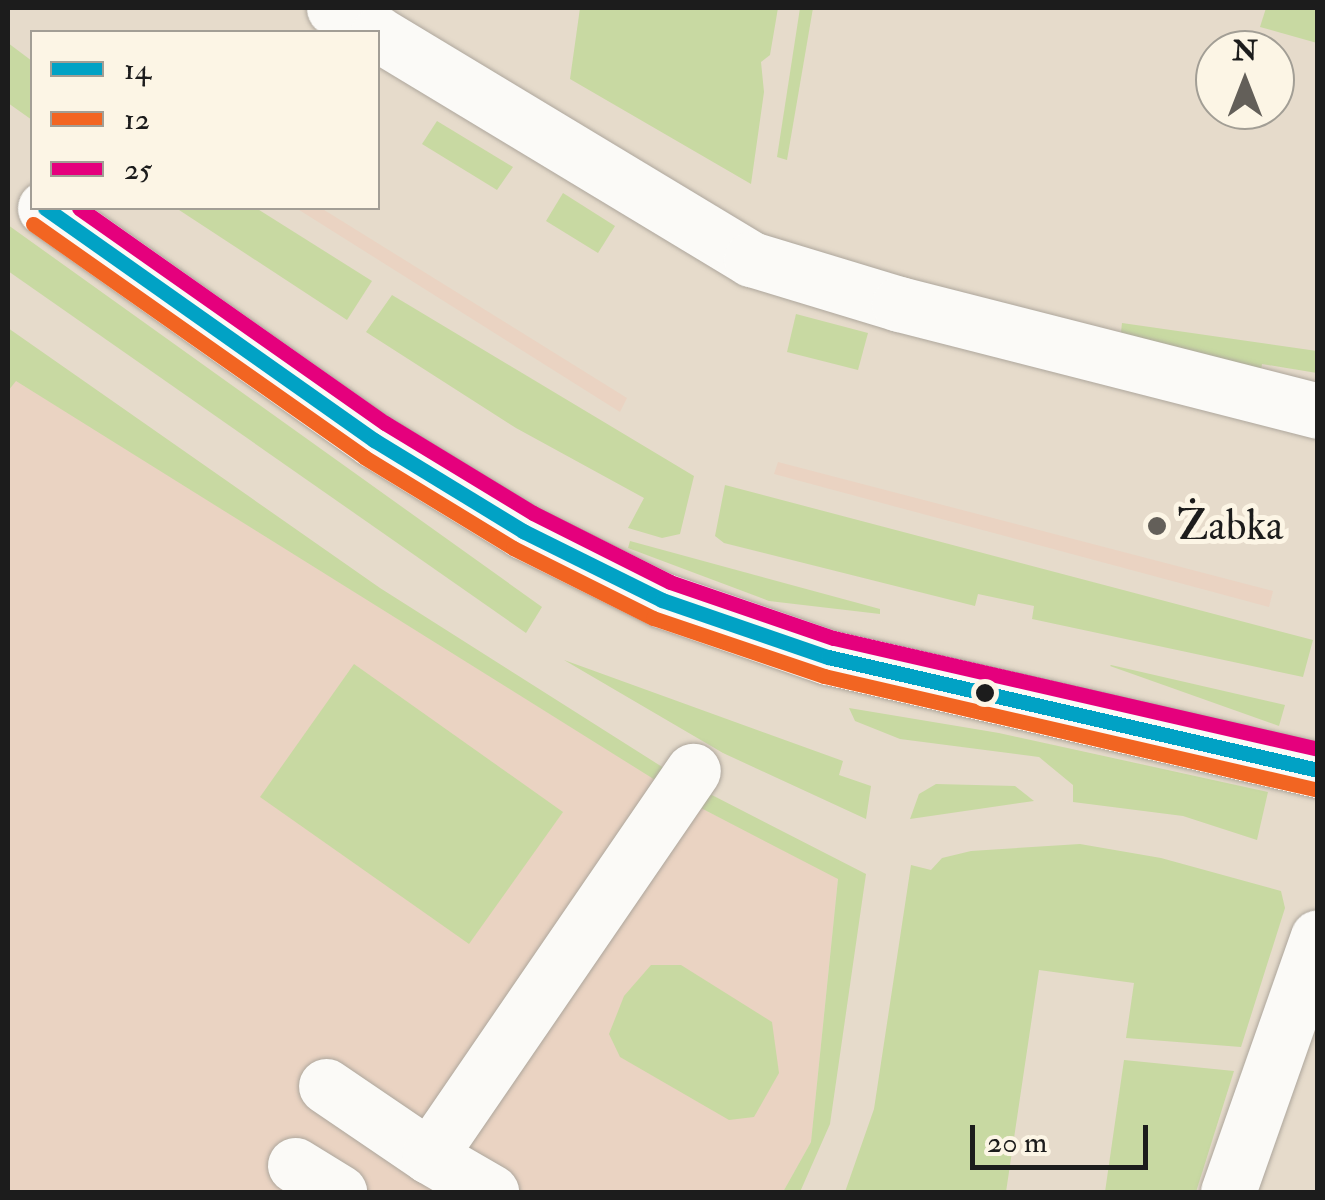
<!DOCTYPE html>
<meta charset="utf-8">
<style>
body{margin:0}
#map{position:relative;width:1325px;height:1200px;overflow:hidden;background:#e6dbcb;font-family:"IM FELL Double Pica",serif}
div>[style]{position:absolute}
.built>*{inset:0;background:#ead3c2}
.green>*{inset:0;background:#c8d9a2}
.roads{filter:drop-shadow(0 0 2px #ada69c) drop-shadow(0 0 2px #ada69c)}
.minor>*{height:55px;margin:-27.5px;padding:0 27.5px;transform-origin:27.5px;border-radius:27.5px;background:#fbfaf7}
.bus-1>*{height:15px;margin:-7.5px;padding:0 7.5px;transform-origin:7.5px;border-radius:7.5px;background:#01a2c5}
.bus-2>*{height:15px;margin:-7.5px;padding:0 7.5px;transform-origin:7.5px;border-radius:7.5px;background:#f26522}
.bus-3>*{height:15px;margin:-7.5px;padding:0 7.5px;transform-origin:7.5px;border-radius:7.5px;background:#e5007d}
.dots>*{width:28px;height:28px;translate:-50% -50%;box-sizing:border-box;border:5px solid #fcf5e5;border-radius:50%}
span{translate:-50% -50%;white-space:nowrap;text-align:center;line-height:1.15;-webkit-text-stroke:10px #fcf5e5;paint-order:stroke}
.poi-label{font-size:42px;color:#1c1c1c}
.left{translate:0 -50%;text-align:left}
.frame{position:absolute;inset:0;border:10px solid #1c1c1c;pointer-events:none}
.legend{position:absolute;left:30px;top:30px;width:350px;height:180px;box-sizing:border-box;background:#fcf5e5;border:2px solid #a29e95;margin:0;padding:12px 18px;list-style:none;font-size:30px;color:#1c1c1c}
.legend li{display:flex;align-items:center;gap:20px;height:50px}
.legend b{width:50px;border:2px solid #a29e95}
.north{position:absolute;left:1195px;top:30px;width:100px;height:100px;box-sizing:border-box;background:#fcf5e5;border:2px solid #a29e95;border-radius:50%;rotate:0deg;font-size:28px;font-weight:700;line-height:40px;text-align:center;color:#1c1c1c}
.north::after{content:'';display:block;margin:auto;width:35px;height:45px;background:#635f59;clip-path:polygon(50% 0,100% 100%,50% 72%,0 100%)}
.scale{position:absolute;left:970px;top:1125px;width:178px;height:45px;box-sizing:border-box;border:5px solid #1c1c1c;border-top:0;padding-left:12px;font-size:30px;line-height:35px;white-space:nowrap;color:#1c1c1c;-webkit-text-stroke:8px #fcf5e5;paint-order:stroke}
</style>
<div id="map">
<div class="built">
<div style="clip-path:polygon(296px 208px,321px 208px,627px 398px,620px 412px)"></div>
<div style="clip-path:polygon(15px 380px,699px 807px,838px 878px,811px 1142px,783px 1192px,8px 1192px,8px 391px)"></div>
<div style="clip-path:polygon(778px 462px,1273px 591px,1269px 607px,774px 474px)"></div>
</div>
<div class="green">
<div style="clip-path:polygon(580px 8px,778px 8px,770px 55px,761px 62px,764px 92px,751px 184px,570px 79px)"></div>
<div style="clip-path:polygon(800px 8px,813px 8px,787px 160px,777px 157px)"></div>
<div style="clip-path:polygon(1266px 8px,1317px 8px,1317px 43px,1260px 27px)"></div>
<div style="clip-path:polygon(8px 43px,32px 61px,32px 120px,8px 103px)"></div>
<div style="clip-path:polygon(437px 121px,513px 167px,497px 190px,422px 144px)"></div>
<div style="clip-path:polygon(563px 193px,615px 226px,598px 253px,546px 221px)"></div>
<div style="clip-path:polygon(176px 208px,256px 208px,372px 281px,347px 320px)"></div>
<div style="clip-path:polygon(8px 225px,542px 607px,526px 633px,8px 271px)"></div>
<div style="clip-path:polygon(392px 295px,694px 476px,680px 534px,662px 538px,628px 528px,644px 498px,516px 428px,366px 332px)"></div>
<div style="clip-path:polygon(796px 314px,868px 333px,858px 370px,787px 352px)"></div>
<div style="clip-path:polygon(1122px 323px,1317px 351px,1317px 373px,1262px 364px,1260px 377px,1120px 341px)"></div>
<div style="clip-path:polygon(8px 328px,380px 588px,667px 770px,660px 783px,16px 381px,8px 391px)"></div>
<div style="clip-path:polygon(725px 485px,1313px 640px,1303px 677px,1032px 619px,1034px 606px,978px 594px,975px 606px,724px 543px,715px 536px)"></div>
<div style="clip-path:polygon(630px 541px,880px 609px,880px 614px,769px 601px,628px 548px)"></div>
<div style="clip-path:polygon(564px 660px,843px 761px,839px 775px,871px 786px,866px 819px,723px 753px)"></div>
<div style="clip-path:polygon(354px 664px,563px 812px,469px 944px,260px 797px)"></div>
<div style="clip-path:polygon(1110px 666px,1111px 665px,1285px 705px,1279px 726px)"></div>
<div style="clip-path:polygon(849px 708px,999px 733px,1268px 792px,1257px 840px,1183px 816px,1073px 802px,1073px 785px,1039px 757px,900px 739px,855px 721px)"></div>
<div style="clip-path:polygon(936px 784px,1015px 786px,1034px 801px,910px 819px,919px 794px)"></div>
<div style="clip-path:polygon(708px 793px,866px 874px,830px 1124px,800px 1192px,783px 1192px,811px 1142px,838px 879px,699px 807px)"></div>
<div style="clip-path:polygon(1080px 844px,1161px 858px,1281px 891px,1285px 908px,1241px 1047px,1126px 1038px,1134px 983px,1039px 970px,1006px 1192px,845px 1192px,874px 1109px,911px 865px,931px 870px,942px 858px,971px 851px)"></div>
<div style="clip-path:polygon(651px 965px,681px 965px,772px 1022px,779px 1073px,754px 1117px,729px 1120px,620px 1057px,609px 1034px,624px 996px)"></div>
<div style="clip-path:polygon(1124px 1060px,1234px 1071px,1196px 1192px,1105px 1192px)"></div>
</div>
<div class="roads">
<div class="minor">
<div style="left:334px;top:8px;width:48px;rotate:30.3deg"></div>
<div style="left:378px;top:34px;width:436px;rotate:31.1deg"></div>
<div style="left:751px;top:259px;width:155px;rotate:16.9deg"></div>
<div style="left:899px;top:304px;width:432px;rotate:14.3deg"></div>
<div style="left:45px;top:208px;width:403px;rotate:35.2deg"></div>
<div style="left:374px;top:440px;width:175px;rotate:31.4deg"></div>
<div style="left:523px;top:531px;width:155px;rotate:26.4deg"></div>
<div style="left:662px;top:600px;width:176px;rotate:19deg"></div>
<div style="left:828px;top:657px;width:503px;rotate:12.99deg"></div>
<div style="left:326px;top:1086px;width:125px;rotate:34.2deg"></div>
<div style="left:429px;top:1156px;width:467px;rotate:-55.6deg"></div>
<div style="left:429px;top:1156px;width:72px;rotate:30.1deg"></div>
<div style="left:295px;top:1165px;width:52px;rotate:31.5deg"></div>
<div style="left:1228px;top:1192px;width:270px;rotate:-70.6deg"></div>
</div>
</div>
<div class="bus-1">
<div style="left:45px;top:208px;width:403px;rotate:35.2deg"></div>
<div style="left:374px;top:440px;width:175px;rotate:31.4deg"></div>
<div style="left:523px;top:531px;width:155px;rotate:26.4deg"></div>
<div style="left:662px;top:600px;width:176px;rotate:19deg"></div>
<div style="left:828px;top:657px;width:503px;rotate:12.99deg"></div>
</div>
<div class="bus-2">
<div style="left:33px;top:224px;width:405px;rotate:35.1deg"></div>
<div style="left:364px;top:457px;width:175px;rotate:31.4deg"></div>
<div style="left:513px;top:548px;width:157px;rotate:26.6deg"></div>
<div style="left:653px;top:618px;width:181px;rotate:18.7deg"></div>
<div style="left:824px;top:676px;width:503px;rotate:12.99deg"></div>
</div>
<div class="bus-3">
<div style="left:79px;top:208px;width:374px;rotate:35.1deg"></div>
<div style="left:385px;top:423px;width:173px;rotate:31.3deg"></div>
<div style="left:533px;top:513px;width:153px;rotate:26.7deg"></div>
<div style="left:670px;top:582px;width:173px;rotate:18.9deg"></div>
<div style="left:834px;top:638px;width:497px;rotate:12.9deg"></div>
</div>
<div class="dots">
<div style="left:1157px;top:526px;background:#635f59"></div>
<div style="left:985px;top:693px;background:#1c1c1c"></div>
</div>
<div class="poi-label">
<span class="left" style="left:1177px;top:526px">Żabka</span>
</div>
<div class="frame"></div>
<ul class="legend">
<li><b style="height:12px;background:#01a2c5"></b>14</li>
<li><b style="height:12px;background:#f26522"></b>12</li>
<li><b style="height:12px;background:#e5007d"></b>25</li>
</ul>
<div class="north">N</div>
<div class="scale">20 m</div>
</div>
